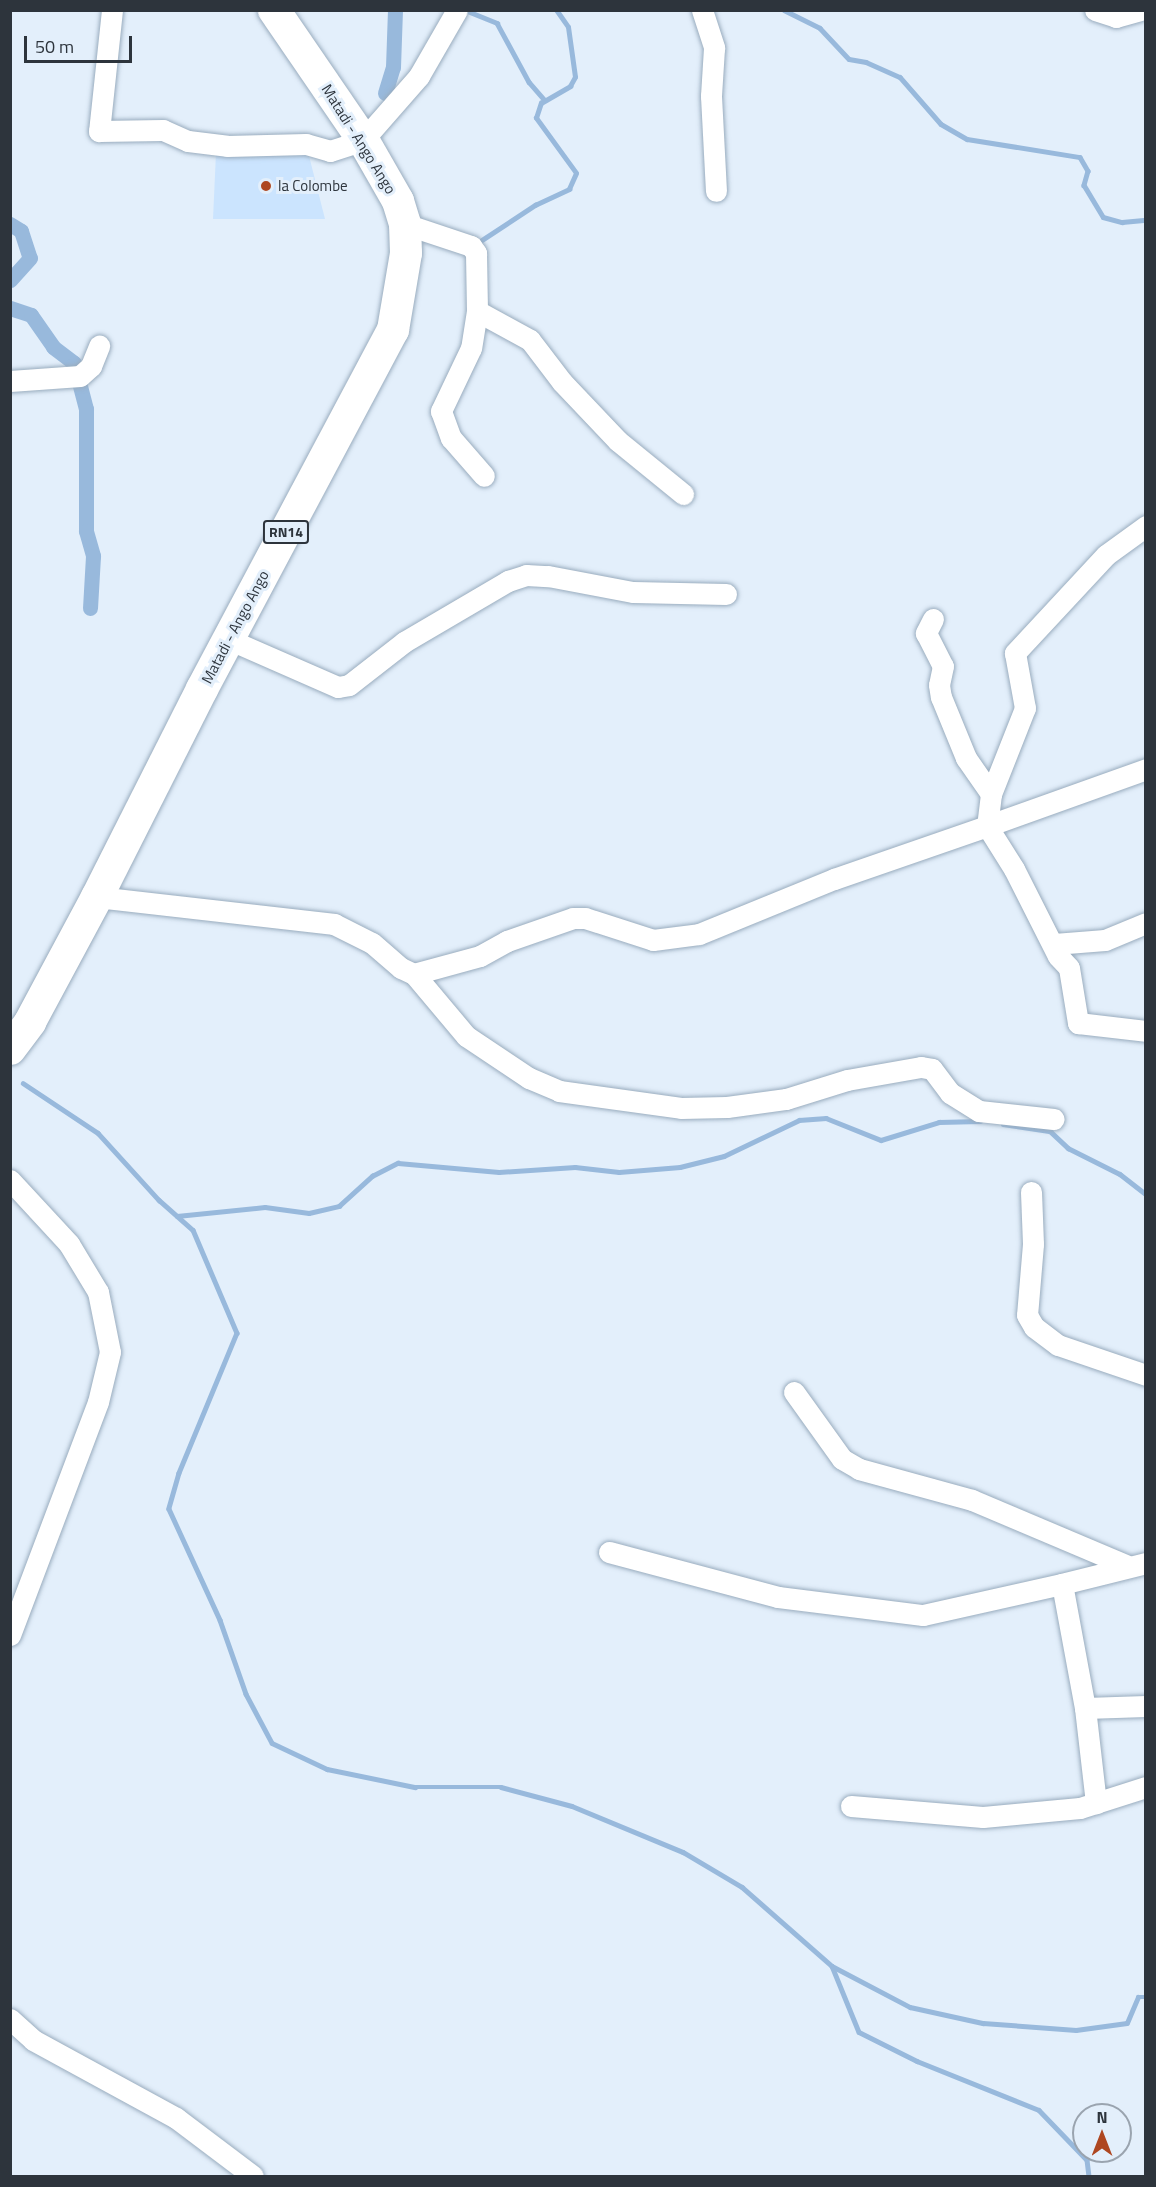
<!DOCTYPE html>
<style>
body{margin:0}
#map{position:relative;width:1156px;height:2187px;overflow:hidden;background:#e3effb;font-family:"Titillium Web",sans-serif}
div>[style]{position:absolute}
.built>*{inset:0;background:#cbe4fe}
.stream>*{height:4.5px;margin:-2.25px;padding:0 2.25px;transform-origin:2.25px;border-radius:2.25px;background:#98b9dc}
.canal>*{height:15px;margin:-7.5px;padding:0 7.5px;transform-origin:7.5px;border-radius:7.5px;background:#98b9dc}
.roads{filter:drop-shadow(0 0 2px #99acbe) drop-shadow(0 0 2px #99acbe)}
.minor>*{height:21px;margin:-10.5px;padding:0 10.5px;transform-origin:10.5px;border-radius:10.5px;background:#fff}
.highway>*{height:32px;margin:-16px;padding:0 16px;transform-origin:16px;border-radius:16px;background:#fff}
.dots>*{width:16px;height:16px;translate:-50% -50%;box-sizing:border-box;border:3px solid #e3effb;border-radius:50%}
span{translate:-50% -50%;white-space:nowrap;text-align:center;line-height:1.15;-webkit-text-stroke:6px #e3effb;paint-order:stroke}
.shield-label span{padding:2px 4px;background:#e3effb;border:2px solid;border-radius:4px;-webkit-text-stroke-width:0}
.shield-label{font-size:14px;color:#2d343c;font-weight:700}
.street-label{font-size:15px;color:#2d343c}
.poi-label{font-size:15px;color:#2d343c}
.left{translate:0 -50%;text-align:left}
.frame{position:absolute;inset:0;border:12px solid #2d343c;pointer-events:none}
.north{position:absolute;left:1072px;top:2103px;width:60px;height:60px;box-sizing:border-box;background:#e3effb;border:2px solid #9aa4af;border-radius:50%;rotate:0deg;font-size:16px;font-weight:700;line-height:24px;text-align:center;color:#2d343c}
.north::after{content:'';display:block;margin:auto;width:21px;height:27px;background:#ae4721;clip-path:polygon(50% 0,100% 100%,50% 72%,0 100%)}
.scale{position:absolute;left:24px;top:36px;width:108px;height:27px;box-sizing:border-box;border:3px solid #2d343c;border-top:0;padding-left:8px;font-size:18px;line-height:21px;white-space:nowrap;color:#2d343c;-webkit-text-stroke:4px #e3effb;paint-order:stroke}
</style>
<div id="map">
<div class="built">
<div style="clip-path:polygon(306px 144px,325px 219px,213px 219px,216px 153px)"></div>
</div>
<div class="stream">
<div style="left:465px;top:10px;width:35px;rotate:22deg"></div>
<div style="left:497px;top:23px;width:67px;rotate:61.5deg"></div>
<div style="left:529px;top:82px;width:23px;rotate:49deg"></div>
<div style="left:784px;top:10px;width:40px;rotate:26.6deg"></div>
<div style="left:820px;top:28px;width:42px;rotate:46.9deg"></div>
<div style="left:849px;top:59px;width:17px;rotate:10deg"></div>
<div style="left:866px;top:62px;width:37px;rotate:24deg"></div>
<div style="left:900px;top:77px;width:62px;rotate:48.9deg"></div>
<div style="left:941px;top:124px;width:30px;rotate:30deg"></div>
<div style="left:967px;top:139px;width:114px;rotate:9.1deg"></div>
<div style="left:1080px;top:157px;width:16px;rotate:60deg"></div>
<div style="left:1088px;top:171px;width:15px;rotate:106deg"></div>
<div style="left:1084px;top:185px;width:37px;rotate:59deg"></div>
<div style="left:1103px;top:217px;width:20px;rotate:15deg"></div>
<div style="left:1122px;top:222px;width:24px;rotate:-5deg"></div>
<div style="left:482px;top:240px;width:64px;rotate:-33.4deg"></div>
<div style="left:535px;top:205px;width:38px;rotate:-25deg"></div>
<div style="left:569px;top:189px;width:17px;rotate:-66deg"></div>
<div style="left:576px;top:173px;width:68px;rotate:-126deg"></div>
<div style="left:536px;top:118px;width:16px;rotate:-72deg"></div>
<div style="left:541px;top:103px;width:34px;rotate:-30deg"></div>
<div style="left:570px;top:86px;width:10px;rotate:-61deg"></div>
<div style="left:575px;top:77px;width:50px;rotate:-98deg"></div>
<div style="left:568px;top:27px;width:21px;rotate:-125deg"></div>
<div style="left:23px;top:1083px;width:90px;rotate:33.7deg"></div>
<div style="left:98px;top:1133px;width:91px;rotate:47.7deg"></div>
<div style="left:159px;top:1200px;width:45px;rotate:41.4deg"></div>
<div style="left:193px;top:1230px;width:112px;rotate:66.9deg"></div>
<div style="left:237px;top:1333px;width:152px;rotate:112.5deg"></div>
<div style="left:179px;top:1473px;width:37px;rotate:106deg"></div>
<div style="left:169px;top:1509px;width:122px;rotate:65.3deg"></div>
<div style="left:220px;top:1620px;width:78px;rotate:70.6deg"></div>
<div style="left:246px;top:1694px;width:55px;rotate:62deg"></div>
<div style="left:272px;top:1743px;width:61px;rotate:25.3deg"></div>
<div style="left:327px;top:1769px;width:90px;rotate:11.6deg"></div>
<div style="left:415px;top:1787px;width:86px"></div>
<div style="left:501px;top:1787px;width:73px;rotate:15deg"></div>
<div style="left:572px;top:1806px;width:120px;rotate:22.5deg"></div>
<div style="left:683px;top:1852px;width:69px;rotate:30.7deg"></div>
<div style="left:742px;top:1887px;width:120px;rotate:41.3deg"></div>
<div style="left:832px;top:1966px;width:88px;rotate:27.7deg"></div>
<div style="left:910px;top:2007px;width:75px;rotate:12.4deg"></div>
<div style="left:983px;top:2023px;width:93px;rotate:4.3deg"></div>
<div style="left:1076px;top:2030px;width:51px;rotate:-7.8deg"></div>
<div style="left:1127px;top:2023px;width:28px;rotate:-67deg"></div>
<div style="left:1138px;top:1997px;width:8px"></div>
<div style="left:1003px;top:1124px;width:48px;rotate:8.5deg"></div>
<div style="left:1050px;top:1131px;width:25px;rotate:43deg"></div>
<div style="left:1068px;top:1148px;width:58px;rotate:26.6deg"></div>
<div style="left:1120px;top:1174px;width:33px;rotate:38deg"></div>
<div style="left:177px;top:1216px;width:88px;rotate:-5.8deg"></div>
<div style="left:265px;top:1207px;width:44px;rotate:7.8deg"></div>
<div style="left:309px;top:1213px;width:31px;rotate:-13deg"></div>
<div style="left:339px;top:1206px;width:45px;rotate:-42.3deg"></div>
<div style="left:372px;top:1176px;width:29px;rotate:-27deg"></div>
<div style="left:398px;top:1163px;width:101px;rotate:5.1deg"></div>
<div style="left:499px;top:1172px;width:76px;rotate:-3.8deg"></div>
<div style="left:575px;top:1167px;width:44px;rotate:6.5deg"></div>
<div style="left:619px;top:1172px;width:61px;rotate:-4.7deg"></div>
<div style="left:680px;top:1167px;width:45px;rotate:-14deg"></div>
<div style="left:724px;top:1156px;width:83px;rotate:-25.6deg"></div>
<div style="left:799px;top:1120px;width:27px;rotate:-4deg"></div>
<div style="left:826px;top:1118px;width:59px;rotate:21.8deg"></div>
<div style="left:881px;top:1140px;width:61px;rotate:-17.2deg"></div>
<div style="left:939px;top:1122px;width:41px;rotate:-1.4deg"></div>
<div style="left:832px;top:1966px;width:71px;rotate:67.8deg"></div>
<div style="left:859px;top:2032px;width:65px;rotate:26.6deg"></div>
<div style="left:917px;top:2061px;width:131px;rotate:21.9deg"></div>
<div style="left:1039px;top:2110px;width:69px;rotate:46.2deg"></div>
<div style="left:1087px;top:2160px;width:16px;rotate:83deg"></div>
</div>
<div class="canal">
<div style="left:385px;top:93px;width:27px;rotate:-73deg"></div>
<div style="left:393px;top:67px;width:57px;rotate:-88deg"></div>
<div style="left:10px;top:224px;width:13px;rotate:32deg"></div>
<div style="left:21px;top:231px;width:28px;rotate:72deg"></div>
<div style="left:30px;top:258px;width:30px;rotate:132deg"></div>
<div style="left:10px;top:308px;width:22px;rotate:18deg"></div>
<div style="left:31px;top:315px;width:39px;rotate:55deg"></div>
<div style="left:53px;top:347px;width:26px;rotate:37deg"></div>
<div style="left:74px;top:363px;width:48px;rotate:75.4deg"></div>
<div style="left:86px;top:409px;width:122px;rotate:90deg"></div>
<div style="left:86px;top:531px;width:26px;rotate:74deg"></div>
<div style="left:93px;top:556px;width:52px;rotate:93.3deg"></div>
</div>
<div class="roads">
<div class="minor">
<div style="left:112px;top:10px;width:122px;rotate:96.1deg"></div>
<div style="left:99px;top:131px;width:64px;rotate:-0.9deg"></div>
<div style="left:163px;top:130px;width:27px;rotate:24deg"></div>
<div style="left:188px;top:141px;width:39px;rotate:7deg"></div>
<div style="left:227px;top:146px;width:79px;rotate:-1.5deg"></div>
<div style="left:306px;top:144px;width:25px;rotate:16deg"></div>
<div style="left:330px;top:151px;width:35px;rotate:-18deg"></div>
<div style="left:363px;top:140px;width:85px;rotate:-48.8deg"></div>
<div style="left:419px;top:76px;width:76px;rotate:-60.1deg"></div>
<div style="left:702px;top:10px;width:40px;rotate:72deg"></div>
<div style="left:714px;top:48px;width:48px;rotate:93.6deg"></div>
<div style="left:711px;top:96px;width:95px;rotate:87deg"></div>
<div style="left:1095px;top:10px;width:22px;rotate:18deg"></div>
<div style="left:1116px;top:17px;width:25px;rotate:-16deg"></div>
<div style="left:405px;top:224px;width:70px;rotate:18.4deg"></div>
<div style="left:471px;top:246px;width:9px;rotate:54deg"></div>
<div style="left:476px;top:253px;width:58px;rotate:89deg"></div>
<div style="left:477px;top:311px;width:37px;rotate:99deg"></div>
<div style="left:471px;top:348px;width:70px;rotate:115.5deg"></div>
<div style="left:441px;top:411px;width:29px;rotate:70deg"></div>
<div style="left:451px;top:438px;width:50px;rotate:49deg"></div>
<div style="left:477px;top:311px;width:60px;rotate:28.7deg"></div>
<div style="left:530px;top:340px;width:53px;rotate:52.7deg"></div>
<div style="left:562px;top:382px;width:81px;rotate:46.5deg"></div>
<div style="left:618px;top:441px;width:84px;rotate:39.2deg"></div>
<div style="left:10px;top:381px;width:70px;rotate:-4.1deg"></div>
<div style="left:80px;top:376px;width:15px;rotate:-42deg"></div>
<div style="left:91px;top:366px;width:22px;rotate:-68deg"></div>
<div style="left:1146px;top:526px;width:49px;rotate:144.1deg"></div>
<div style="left:1106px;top:555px;width:134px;rotate:132.9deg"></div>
<div style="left:1015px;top:653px;width:56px;rotate:79.7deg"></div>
<div style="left:1025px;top:708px;width:92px;rotate:111.6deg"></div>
<div style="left:991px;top:794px;width:32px;rotate:97deg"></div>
<div style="left:987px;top:826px;width:169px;rotate:-19.7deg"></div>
<div style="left:933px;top:619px;width:16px;rotate:117deg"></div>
<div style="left:926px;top:633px;width:37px;rotate:63deg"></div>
<div style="left:943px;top:666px;width:19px;rotate:102deg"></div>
<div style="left:939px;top:685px;width:12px;rotate:81deg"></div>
<div style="left:941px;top:697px;width:66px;rotate:67.7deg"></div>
<div style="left:966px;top:758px;width:44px;rotate:55.2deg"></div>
<div style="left:228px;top:639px;width:120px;rotate:23.6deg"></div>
<div style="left:338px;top:687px;width:11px;rotate:-10deg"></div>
<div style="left:349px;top:685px;width:70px;rotate:-38deg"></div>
<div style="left:404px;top:642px;width:121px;rotate:-30.4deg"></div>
<div style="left:508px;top:581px;width:19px;rotate:-18deg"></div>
<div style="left:526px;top:575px;width:22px;rotate:3deg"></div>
<div style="left:548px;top:576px;width:86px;rotate:10.7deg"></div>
<div style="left:633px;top:592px;width:93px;rotate:1.2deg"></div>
<div style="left:97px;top:897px;width:239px;rotate:6.5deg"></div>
<div style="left:334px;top:924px;width:42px;rotate:26.6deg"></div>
<div style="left:372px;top:943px;width:38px;rotate:41deg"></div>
<div style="left:401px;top:968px;width:14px;rotate:25deg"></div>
<div style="left:414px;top:974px;width:68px;rotate:-15.3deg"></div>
<div style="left:480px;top:956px;width:31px;rotate:-29deg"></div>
<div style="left:507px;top:941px;width:70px;rotate:-19.2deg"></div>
<div style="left:573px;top:918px;width:12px"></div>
<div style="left:585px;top:918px;width:71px;rotate:17.9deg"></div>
<div style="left:653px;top:940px;width:46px;rotate:-7.4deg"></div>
<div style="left:699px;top:934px;width:146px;rotate:-22.2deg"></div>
<div style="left:834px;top:879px;width:162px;rotate:-19.1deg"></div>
<div style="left:987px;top:826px;width:51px;rotate:57.9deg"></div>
<div style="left:1014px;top:869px;width:97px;rotate:63.2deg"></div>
<div style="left:1058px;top:956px;width:16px;rotate:47deg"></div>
<div style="left:1069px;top:968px;width:56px;rotate:80.7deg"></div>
<div style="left:1078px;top:1023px;width:68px;rotate:6.7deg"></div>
<div style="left:1054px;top:944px;width:51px;rotate:-4.5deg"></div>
<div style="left:1105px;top:940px;width:44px;rotate:-22.5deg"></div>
<div style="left:414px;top:974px;width:81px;rotate:50deg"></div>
<div style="left:466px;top:1036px;width:76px;rotate:33.7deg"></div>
<div style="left:529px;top:1078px;width:33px;rotate:23deg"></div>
<div style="left:559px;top:1091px;width:123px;rotate:7.9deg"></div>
<div style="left:681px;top:1108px;width:46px;rotate:-1.2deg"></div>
<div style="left:727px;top:1107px;width:60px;rotate:-7.7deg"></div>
<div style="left:786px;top:1099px;width:64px;rotate:-17.3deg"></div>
<div style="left:847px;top:1080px;width:75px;rotate:-10deg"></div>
<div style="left:921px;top:1067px;width:11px;rotate:10deg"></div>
<div style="left:932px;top:1069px;width:30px;rotate:53deg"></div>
<div style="left:950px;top:1093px;width:34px;rotate:32deg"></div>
<div style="left:979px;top:1111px;width:75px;rotate:6.1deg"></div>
<div style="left:10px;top:1180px;width:87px;rotate:47.3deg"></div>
<div style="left:69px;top:1244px;width:56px;rotate:58.9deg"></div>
<div style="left:98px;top:1292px;width:61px;rotate:78.7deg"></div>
<div style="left:110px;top:1352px;width:51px;rotate:103.5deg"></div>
<div style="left:98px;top:1402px;width:249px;rotate:110.7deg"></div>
<div style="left:1031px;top:1192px;width:52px;rotate:87.8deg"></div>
<div style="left:1033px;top:1244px;width:71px;rotate:94.8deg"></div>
<div style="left:1027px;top:1315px;width:14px;rotate:60deg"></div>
<div style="left:1034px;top:1327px;width:30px;rotate:37deg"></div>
<div style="left:1058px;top:1345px;width:93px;rotate:18.8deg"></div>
<div style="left:794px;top:1392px;width:82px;rotate:54.4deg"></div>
<div style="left:842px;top:1459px;width:20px;rotate:30deg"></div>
<div style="left:859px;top:1469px;width:117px;rotate:15.3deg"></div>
<div style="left:972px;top:1500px;width:167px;rotate:22.9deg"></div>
<div style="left:609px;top:1552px;width:175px;rotate:14.9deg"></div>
<div style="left:778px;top:1597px;width:146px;rotate:7.1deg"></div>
<div style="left:923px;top:1615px;width:142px;rotate:-12.6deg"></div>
<div style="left:1146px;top:1563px;width:87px;rotate:166deg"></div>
<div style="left:1062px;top:1584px;width:126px;rotate:79.5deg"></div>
<div style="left:1085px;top:1708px;width:61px;rotate:-1.9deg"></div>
<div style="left:1085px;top:1708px;width:96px;rotate:83.4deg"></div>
<div style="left:851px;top:1806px;width:132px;rotate:4.8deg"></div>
<div style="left:983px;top:1817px;width:97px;rotate:-5.3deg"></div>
<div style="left:1080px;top:1808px;width:69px;rotate:-17.7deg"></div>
<div style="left:10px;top:2019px;width:31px;rotate:42deg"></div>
<div style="left:33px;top:2040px;width:163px;rotate:28.6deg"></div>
<div style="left:176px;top:2118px;width:96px;rotate:37deg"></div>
</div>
<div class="highway">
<div style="left:10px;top:1049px;width:34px;rotate:-53deg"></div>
<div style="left:30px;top:1022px;width:142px;rotate:-61.8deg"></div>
<div style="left:97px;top:897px;width:233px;rotate:-63.2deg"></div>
<div style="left:202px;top:689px;width:407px;rotate:-62deg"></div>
<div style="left:393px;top:330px;width:78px;rotate:-80.4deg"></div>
<div style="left:406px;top:253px;width:29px;rotate:-92deg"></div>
<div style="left:405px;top:224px;width:24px;rotate:-107deg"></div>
<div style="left:398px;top:201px;width:70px;rotate:-119.8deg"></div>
<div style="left:363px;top:140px;width:158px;rotate:-124.4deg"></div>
</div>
</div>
<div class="dots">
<div style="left:266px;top:186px;background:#ae4721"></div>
</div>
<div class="shield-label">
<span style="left:286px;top:532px">RN14</span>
</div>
<div class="street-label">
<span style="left:359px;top:139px;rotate:58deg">Matadi - Ango Ango</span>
<span style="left:235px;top:627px;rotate:-62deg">Matadi - Ango Ango</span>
</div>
<div class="poi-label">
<span class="left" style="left:278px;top:186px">la Colombe</span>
</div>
<div class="frame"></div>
<div class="north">N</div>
<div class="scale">50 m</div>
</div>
